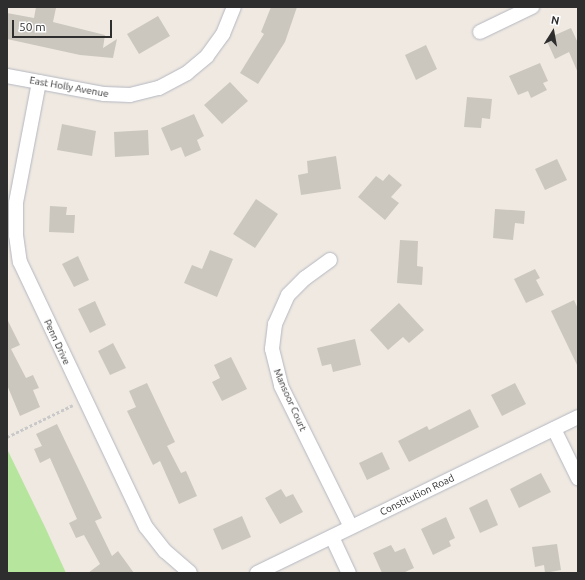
<!DOCTYPE html>
<style>
body{margin:0}
#map{position:relative;width:585px;height:580px;overflow:hidden;background:#efe9e1;font-family:Ubuntu,sans-serif}
div>[style]{position:absolute}
.green>*{inset:0;background:#b6e59e}
.building>*{inset:0;background:#cbc7bf}
.path>*{height:2.5px;margin-top:-1.25px;transform-origin:0;background:repeating-linear-gradient(90deg,#c9c9c9 0 3px,transparent 0 5px)}
.roads{filter:drop-shadow(0 0 1px #b4b7c1) drop-shadow(0 0 1px #b4b7c1)}
.minor>*{height:14px;margin:-7px;padding:0 7px;transform-origin:7px;border-radius:7px;background:#fff}
span{translate:-50% -50%;white-space:nowrap;text-align:center;line-height:1.15;-webkit-text-stroke:3px #fff;paint-order:stroke}
.street-label{font-size:10px;color:#2e2e2e}
.frame{position:absolute;inset:0;border:8px solid #2e2e2e;pointer-events:none}
.north{position:absolute;left:533px;top:12px;width:40px;height:40px;-webkit-text-stroke:3px #fff;paint-order:stroke;rotate:11deg;font-size:11px;font-weight:700;line-height:16px;text-align:center;color:#2e2e2e}
.north::after{content:'';display:block;margin:auto;width:14px;height:18px;background:#2e2e2e;clip-path:polygon(50% 0,100% 100%,50% 72%,0 100%)}
.scale{position:absolute;left:12px;top:20px;width:100px;height:18px;box-sizing:border-box;border:2px solid #2e2e2e;border-top:0;padding-left:5px;font-size:12px;line-height:14px;white-space:nowrap;color:#2e2e2e;-webkit-text-stroke:3px #fff;paint-order:stroke}
</style>
<div id="map">
<div class="green">
<div style="clip-path:polygon(7px 449px,45px 527px,66px 573px,7px 573px)"></div>
</div>
<div class="building">
<div style="clip-path:polygon(36px 7px,56px 8px,53px 22px,105px 35px,103px 48px,117px 39px,113px 58px,80px 55px,7px 39px,7px 13px,34px 18px)"></div>
<div style="clip-path:polygon(271px 7px,297px 7px,285px 42px,258px 84px,240px 73px,264px 34px,261px 32px)"></div>
<div style="clip-path:polygon(158px 16px,170px 36px,139px 54px,127px 34px)"></div>
<div style="clip-path:polygon(571px 28px,578px 43px,578px 73px,569px 52px,555px 59px,546px 39px)"></div>
<div style="clip-path:polygon(426px 45px,437px 69px,416px 80px,405px 55px)"></div>
<div style="clip-path:polygon(540px 63px,548px 81px,543px 83px,547px 90px,531px 98px,528px 91px,518px 95px,509px 76px)"></div>
<div style="clip-path:polygon(230px 82px,248px 101px,222px 124px,204px 105px)"></div>
<div style="clip-path:polygon(467px 97px,492px 99px,490px 119px,482px 118px,481px 128px,464px 127px)"></div>
<div style="clip-path:polygon(194px 114px,204px 136px,197px 140px,201px 150px,185px 157px,181px 147px,171px 151px,161px 128px)"></div>
<div style="clip-path:polygon(62px 124px,96px 131px,92px 156px,57px 150px)"></div>
<div style="clip-path:polygon(148px 130px,149px 155px,115px 157px,114px 132px)"></div>
<div style="clip-path:polygon(336px 156px,341px 189px,301px 195px,298px 175px,308px 173px,307px 161px)"></div>
<div style="clip-path:polygon(557px 159px,567px 180px,545px 190px,535px 169px)"></div>
<div style="clip-path:polygon(389px 174px,402px 185px,391px 197px,399px 203px,385px 220px,358px 197px,376px 176px,383px 181px)"></div>
<div style="clip-path:polygon(256px 199px,278px 214px,255px 248px,233px 234px)"></div>
<div style="clip-path:polygon(50px 206px,67px 207px,66px 215px,75px 215px,74px 233px,49px 232px)"></div>
<div style="clip-path:polygon(495px 209px,525px 211px,524px 224px,515px 223px,513px 240px,493px 238px)"></div>
<div style="clip-path:polygon(400px 240px,418px 241px,417px 266px,423px 267px,422px 285px,397px 283px)"></div>
<div style="clip-path:polygon(210px 250px,233px 259px,217px 297px,184px 283px,192px 265px,202px 269px)"></div>
<div style="clip-path:polygon(78px 256px,89px 280px,74px 287px,62px 264px)"></div>
<div style="clip-path:polygon(535px 269px,540px 278px,536px 280px,544px 295px,526px 303px,514px 279px)"></div>
<div style="clip-path:polygon(574px 300px,578px 309px,578px 367px,551px 311px)"></div>
<div style="clip-path:polygon(95px 301px,106px 325px,90px 333px,78px 309px)"></div>
<div style="clip-path:polygon(399px 303px,424px 330px,409px 343px,403px 337px,388px 350px,370px 330px)"></div>
<div style="clip-path:polygon(7px 319px,20px 345px,11px 349px,26px 378px,33px 375px,39px 388px,33px 390px,40px 407px,20px 416px,7px 385px)"></div>
<div style="clip-path:polygon(355px 339px,361px 365px,333px 372px,331px 364px,322px 366px,317px 348px)"></div>
<div style="clip-path:polygon(113px 343px,126px 368px,110px 375px,98px 351px)"></div>
<div style="clip-path:polygon(231px 357px,247px 389px,222px 401px,212px 382px,220px 378px,214px 365px)"></div>
<div style="clip-path:polygon(147px 383px,175px 442px,167px 446px,181px 473px,186px 471px,197px 496px,179px 504px,160px 461px,153px 465px,127px 411px,136px 407px,129px 391px)"></div>
<div style="clip-path:polygon(515px 383px,526px 404px,502px 416px,491px 395px)"></div>
<div style="clip-path:polygon(470px 409px,479px 427px,409px 462px,398px 441px,427px 426px,429px 430px)"></div>
<div style="clip-path:polygon(57px 424px,102px 518px,95px 521px,112px 556px,118px 551px,134px 573px,88px 573px,100px 564px,84px 535px,76px 538px,69px 523px,77px 519px,50px 458px,40px 463px,34px 449px,42px 446px,36px 434px)"></div>
<div style="clip-path:polygon(382px 452px,390px 469px,367px 480px,359px 463px)"></div>
<div style="clip-path:polygon(541px 473px,551px 492px,519px 508px,510px 489px)"></div>
<div style="clip-path:polygon(281px 489px,286px 497px,293px 494px,303px 512px,280px 524px,265px 498px)"></div>
<div style="clip-path:polygon(487px 499px,498px 525px,480px 533px,469px 508px)"></div>
<div style="clip-path:polygon(242px 516px,251px 537px,222px 550px,213px 529px)"></div>
<div style="clip-path:polygon(446px 517px,455px 538px,449px 541px,451px 546px,433px 555px,421px 529px)"></div>
<div style="clip-path:polygon(557px 544px,561px 570px,545px 573px,544px 565px,535px 567px,532px 547px)"></div>
<div style="clip-path:polygon(391px 545px,395px 552px,405px 548px,414px 568px,403px 573px,382px 573px,373px 553px)"></div>
</div>
<div class="path">
<div style="left:7px;top:437px;width:73px;rotate:-25.9deg"></div>
</div>
<div class="roads">
<div class="minor">
<div style="left:480px;top:32px;width:58px;rotate:-25.7deg"></div>
<div style="left:7px;top:76px;width:99px;rotate:10.5deg"></div>
<div style="left:104px;top:94px;width:26px;rotate:2deg"></div>
<div style="left:130px;top:95px;width:30px;rotate:-14deg"></div>
<div style="left:159px;top:88px;width:32px;rotate:-28deg"></div>
<div style="left:187px;top:73px;width:26px;rotate:-40deg"></div>
<div style="left:207px;top:56px;width:27px;rotate:-54deg"></div>
<div style="left:223px;top:34px;width:29px;rotate:-68deg"></div>
<div style="left:39px;top:82px;width:123px;rotate:100.8deg"></div>
<div style="left:16px;top:203px;width:32px;rotate:90deg"></div>
<div style="left:16px;top:235px;width:27px;rotate:82deg"></div>
<div style="left:20px;top:262px;width:293px;rotate:64.6deg"></div>
<div style="left:146px;top:527px;width:31px;rotate:52deg"></div>
<div style="left:165px;top:551px;width:33px;rotate:41deg"></div>
<div style="left:330px;top:260px;width:31px;rotate:144deg"></div>
<div style="left:305px;top:278px;width:24px;rotate:135deg"></div>
<div style="left:288px;top:295px;width:32px;rotate:114deg"></div>
<div style="left:275px;top:324px;width:25px;rotate:97deg"></div>
<div style="left:272px;top:349px;width:38px;rotate:76deg"></div>
<div style="left:281px;top:386px;width:157px;rotate:63.6deg"></div>
<div style="left:554px;top:429px;width:55px;rotate:63.9deg"></div>
<div style="left:332px;top:537px;width:40px;rotate:65deg"></div>
<div style="left:257px;top:573px;width:357px;rotate:-25.9deg"></div>
</div>
</div>
<div class="street-label">
<span style="left:69px;top:87px;rotate:10deg">East Holly Avenue</span>
<span style="left:57px;top:342px;rotate:65deg">Penn Drive</span>
<span style="left:290px;top:400px;rotate:66deg">Mansoor Court</span>
<span style="left:417px;top:495px;rotate:-26deg">Constitution Road</span>
</div>
<div class="frame"></div>
<div class="north">N</div>
<div class="scale">50 m</div>
</div>
